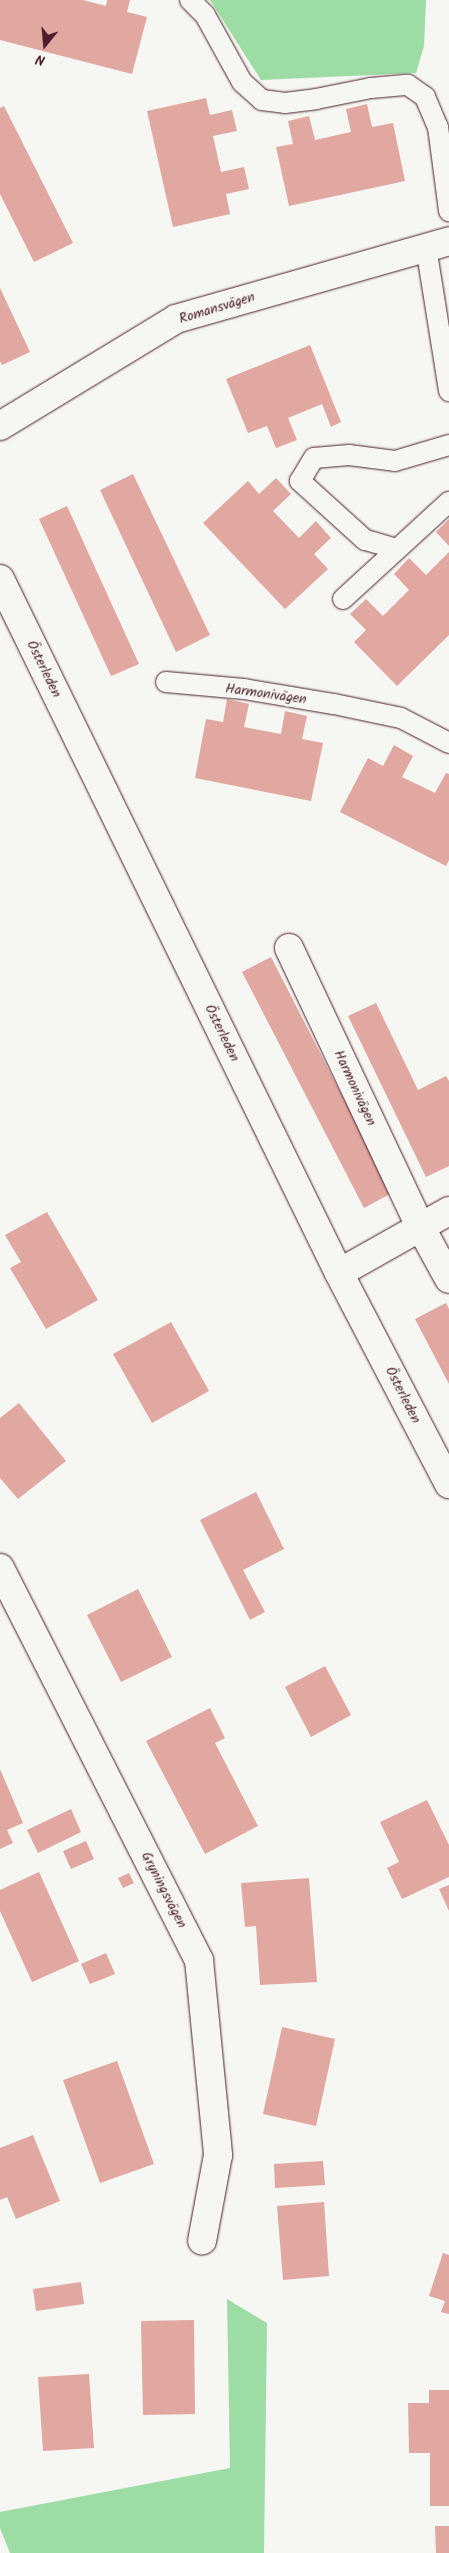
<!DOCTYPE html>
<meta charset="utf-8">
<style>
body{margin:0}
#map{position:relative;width:449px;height:2553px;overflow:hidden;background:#f6f6f2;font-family:Kalam,sans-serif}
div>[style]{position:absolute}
.green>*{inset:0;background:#9ddda5}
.building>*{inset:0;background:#e1a7a1}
.roads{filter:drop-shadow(0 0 1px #4a1f2b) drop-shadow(0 0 1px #4a1f2b)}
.service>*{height:20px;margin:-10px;padding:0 10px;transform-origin:10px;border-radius:10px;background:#f6f6f2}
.minor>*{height:28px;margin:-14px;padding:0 14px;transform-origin:14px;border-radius:14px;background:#f6f6f2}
span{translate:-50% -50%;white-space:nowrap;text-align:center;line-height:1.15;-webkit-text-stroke:5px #f6f6f2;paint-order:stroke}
.street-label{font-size:14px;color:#4a1f2b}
.north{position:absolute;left:20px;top:20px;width:50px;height:50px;-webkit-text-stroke:4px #f6f6f2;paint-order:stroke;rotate:197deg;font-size:14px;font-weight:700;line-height:20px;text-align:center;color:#4a1f2b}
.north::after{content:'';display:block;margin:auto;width:18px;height:22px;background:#4a1f2b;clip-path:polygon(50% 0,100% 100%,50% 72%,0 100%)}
</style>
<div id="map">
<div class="green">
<div style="clip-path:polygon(210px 0,426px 0,424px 46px,416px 73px,261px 80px)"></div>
<div style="clip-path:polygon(227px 2299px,267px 2323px,264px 2553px,10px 2553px,0 2528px,0 2512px,230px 2468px)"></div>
</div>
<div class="building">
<div style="clip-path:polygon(0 0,83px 0,106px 6px,107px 0,130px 0,127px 12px,147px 17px,132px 74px,0 40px)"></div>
<div style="clip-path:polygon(206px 98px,210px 115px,232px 110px,237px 131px,213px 136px,221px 172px,244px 167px,249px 189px,226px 194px,230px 214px,173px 227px,147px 111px)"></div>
<div style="clip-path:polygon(367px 104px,372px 127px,393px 123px,405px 181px,289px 206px,276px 147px,293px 144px,288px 121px,309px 116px,315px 140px,351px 132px,346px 109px)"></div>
<div style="clip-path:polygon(4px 106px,73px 243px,34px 262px,0 194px,0 108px)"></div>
<div style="clip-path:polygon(0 288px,30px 352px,2px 365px,0 361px)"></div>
<div style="clip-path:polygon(310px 345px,341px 422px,331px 427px,322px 404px,288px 418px,297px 440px,276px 448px,267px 426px,248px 433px,226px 379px)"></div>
<div style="clip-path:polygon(133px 474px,210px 635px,176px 652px,100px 490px)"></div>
<div style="clip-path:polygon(276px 478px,291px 494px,273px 511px,299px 538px,316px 521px,331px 538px,314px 554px,328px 569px,285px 609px,203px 523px,248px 481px,259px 494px)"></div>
<div style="clip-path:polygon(67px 506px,139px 664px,111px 676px,39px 519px)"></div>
<div style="clip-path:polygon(449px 519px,449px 546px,436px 532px)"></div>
<div style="clip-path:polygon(449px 552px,449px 635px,397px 686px,354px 642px,366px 630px,350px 614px,366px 599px,383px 616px,409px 590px,394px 574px,409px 558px,426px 575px)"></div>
<div style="clip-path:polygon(227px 699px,249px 704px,244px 727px,281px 734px,285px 711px,307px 716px,302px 739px,323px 743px,311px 801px,195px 778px,206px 719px,223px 722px)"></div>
<div style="clip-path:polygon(394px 745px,413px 756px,402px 777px,435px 793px,446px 773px,449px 774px,449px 860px,446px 866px,340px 812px,368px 758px,383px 766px)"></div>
<div style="clip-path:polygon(271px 957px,392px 1193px,364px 1208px,242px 972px)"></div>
<div style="clip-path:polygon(376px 1003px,418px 1090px,446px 1076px,449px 1081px,449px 1166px,426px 1177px,348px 1016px)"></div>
<div style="clip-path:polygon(47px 1212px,98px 1300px,46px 1329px,10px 1268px,21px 1262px,5px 1235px)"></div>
<div style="clip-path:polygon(446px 1303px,449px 1309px,449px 1384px,415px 1319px)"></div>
<div style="clip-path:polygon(171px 1322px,209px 1391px,152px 1423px,113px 1354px)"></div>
<div style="clip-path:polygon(19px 1403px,66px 1461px,18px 1499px,0 1478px,0 1418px)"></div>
<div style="clip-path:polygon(256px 1492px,284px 1549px,243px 1570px,265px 1612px,250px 1620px,200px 1520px)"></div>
<div style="clip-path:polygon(138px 1589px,172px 1657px,121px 1682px,87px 1615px)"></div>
<div style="clip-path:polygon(325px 1666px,351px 1715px,311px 1737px,285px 1687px)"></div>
<div style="clip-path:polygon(210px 1708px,225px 1738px,215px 1743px,258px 1826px,205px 1854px,146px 1741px)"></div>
<div style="clip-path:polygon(0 1769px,23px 1823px,7px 1830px,13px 1843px,0 1849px)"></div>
<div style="clip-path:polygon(427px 1800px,449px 1845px,449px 1877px,402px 1899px,387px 1868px,399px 1862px,380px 1822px)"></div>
<div style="clip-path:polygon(71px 1809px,81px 1832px,38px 1853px,27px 1830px)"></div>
<div style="clip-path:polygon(86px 1841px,94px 1859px,71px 1869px,63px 1851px)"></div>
<div style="clip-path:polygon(39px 1872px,79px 1961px,32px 1982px,0 1911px,0 1890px)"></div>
<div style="clip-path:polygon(129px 1873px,134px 1883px,123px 1888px,118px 1878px)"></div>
<div style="clip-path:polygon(309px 1878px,317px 1982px,260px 1985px,256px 1926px,245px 1927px,241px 1883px)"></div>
<div style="clip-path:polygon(449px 1885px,449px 1911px,439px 1889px)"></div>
<div style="clip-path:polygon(106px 1953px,115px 1974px,90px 1984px,81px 1964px)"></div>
<div style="clip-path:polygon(282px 2027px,335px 2039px,316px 2126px,263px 2114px)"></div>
<div style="clip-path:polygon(117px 2061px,154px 2164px,100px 2183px,63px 2080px)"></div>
<div style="clip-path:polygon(33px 2135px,60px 2201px,16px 2219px,7px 2197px,0 2200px,0 2148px)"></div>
<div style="clip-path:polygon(323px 2161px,325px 2185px,275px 2188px,274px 2164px)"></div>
<div style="clip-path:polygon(324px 2202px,329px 2276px,283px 2280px,277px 2206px)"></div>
<div style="clip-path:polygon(443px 2253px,449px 2255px,449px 2314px,441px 2312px,445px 2301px,429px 2296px)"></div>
<div style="clip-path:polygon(81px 2282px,84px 2304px,36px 2311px,33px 2289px)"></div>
<div style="clip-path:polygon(194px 2320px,195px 2414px,143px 2415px,141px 2321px)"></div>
<div style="clip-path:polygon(89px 2374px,94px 2448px,43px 2451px,38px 2377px)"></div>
<div style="clip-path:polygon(429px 2390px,449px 2390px,449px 2506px,430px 2506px,430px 2453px,409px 2453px,408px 2403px,429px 2403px)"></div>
<div style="clip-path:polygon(435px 2526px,449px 2526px,449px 2553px,436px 2553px)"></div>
</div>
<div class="roads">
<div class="service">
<div style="left:190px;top:0;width:21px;rotate:45deg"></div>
<div style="left:205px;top:15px;width:77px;rotate:61.1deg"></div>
<div style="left:242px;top:82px;width:27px;rotate:42deg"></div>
<div style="left:262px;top:100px;width:23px;rotate:7deg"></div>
<div style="left:285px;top:103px;width:31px;rotate:-7deg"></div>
<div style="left:316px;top:99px;width:56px;rotate:-11.3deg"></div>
<div style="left:371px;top:88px;width:37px;rotate:-5deg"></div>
<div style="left:408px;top:85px;width:21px;rotate:35deg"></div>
<div style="left:425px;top:97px;width:33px;rotate:67deg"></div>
<div style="left:438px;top:127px;width:85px;rotate:82.5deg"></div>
<div style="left:426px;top:247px;width:146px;rotate:80.9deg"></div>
<div style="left:397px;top:549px;width:33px;rotate:-164deg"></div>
<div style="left:365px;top:540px;width:88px;rotate:-137.8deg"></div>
<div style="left:300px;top:481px;width:27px;rotate:-59deg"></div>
<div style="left:314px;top:458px;width:35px;rotate:-5deg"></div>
<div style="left:349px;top:455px;width:46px;rotate:7.4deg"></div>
<div style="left:395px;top:461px;width:56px;rotate:-16.5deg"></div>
<div style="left:343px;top:599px;width:144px;rotate:-42.5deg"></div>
<div style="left:166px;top:682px;width:78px;rotate:5.1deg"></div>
<div style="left:244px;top:689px;width:91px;rotate:9.5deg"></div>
<div style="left:334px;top:704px;width:68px;rotate:11.8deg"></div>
<div style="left:401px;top:718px;width:54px;rotate:27.5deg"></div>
</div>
<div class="minor">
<div style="left:0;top:426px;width:206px;rotate:-31.3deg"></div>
<div style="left:176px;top:319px;width:284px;rotate:-15.9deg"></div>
<div style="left:0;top:579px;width:772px;rotate:63.97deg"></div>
<div style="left:339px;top:1273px;width:238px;rotate:62.5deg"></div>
<div style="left:289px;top:948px;width:310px;rotate:64.8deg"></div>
<div style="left:421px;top:1228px;width:58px;rotate:61.2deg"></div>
<div style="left:339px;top:1273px;width:126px;rotate:-29.4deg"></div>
<div style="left:0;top:1568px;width:440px;rotate:63.1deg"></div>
<div style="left:199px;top:1960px;width:196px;rotate:84.4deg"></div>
<div style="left:218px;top:2155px;width:87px;rotate:100.5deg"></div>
</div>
</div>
<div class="street-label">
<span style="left:217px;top:308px;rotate:-17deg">Romansvägen</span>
<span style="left:44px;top:669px;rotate:64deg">Österleden</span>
<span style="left:266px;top:694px;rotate:8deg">Harmonivägen</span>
<span style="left:222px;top:1033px;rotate:64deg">Österleden</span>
<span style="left:355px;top:1088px;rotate:65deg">Harmonivägen</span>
<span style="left:403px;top:1395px;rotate:63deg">Österleden</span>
<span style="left:164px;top:1890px;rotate:63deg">Gryningsvägen</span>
</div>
<div class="north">N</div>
</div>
